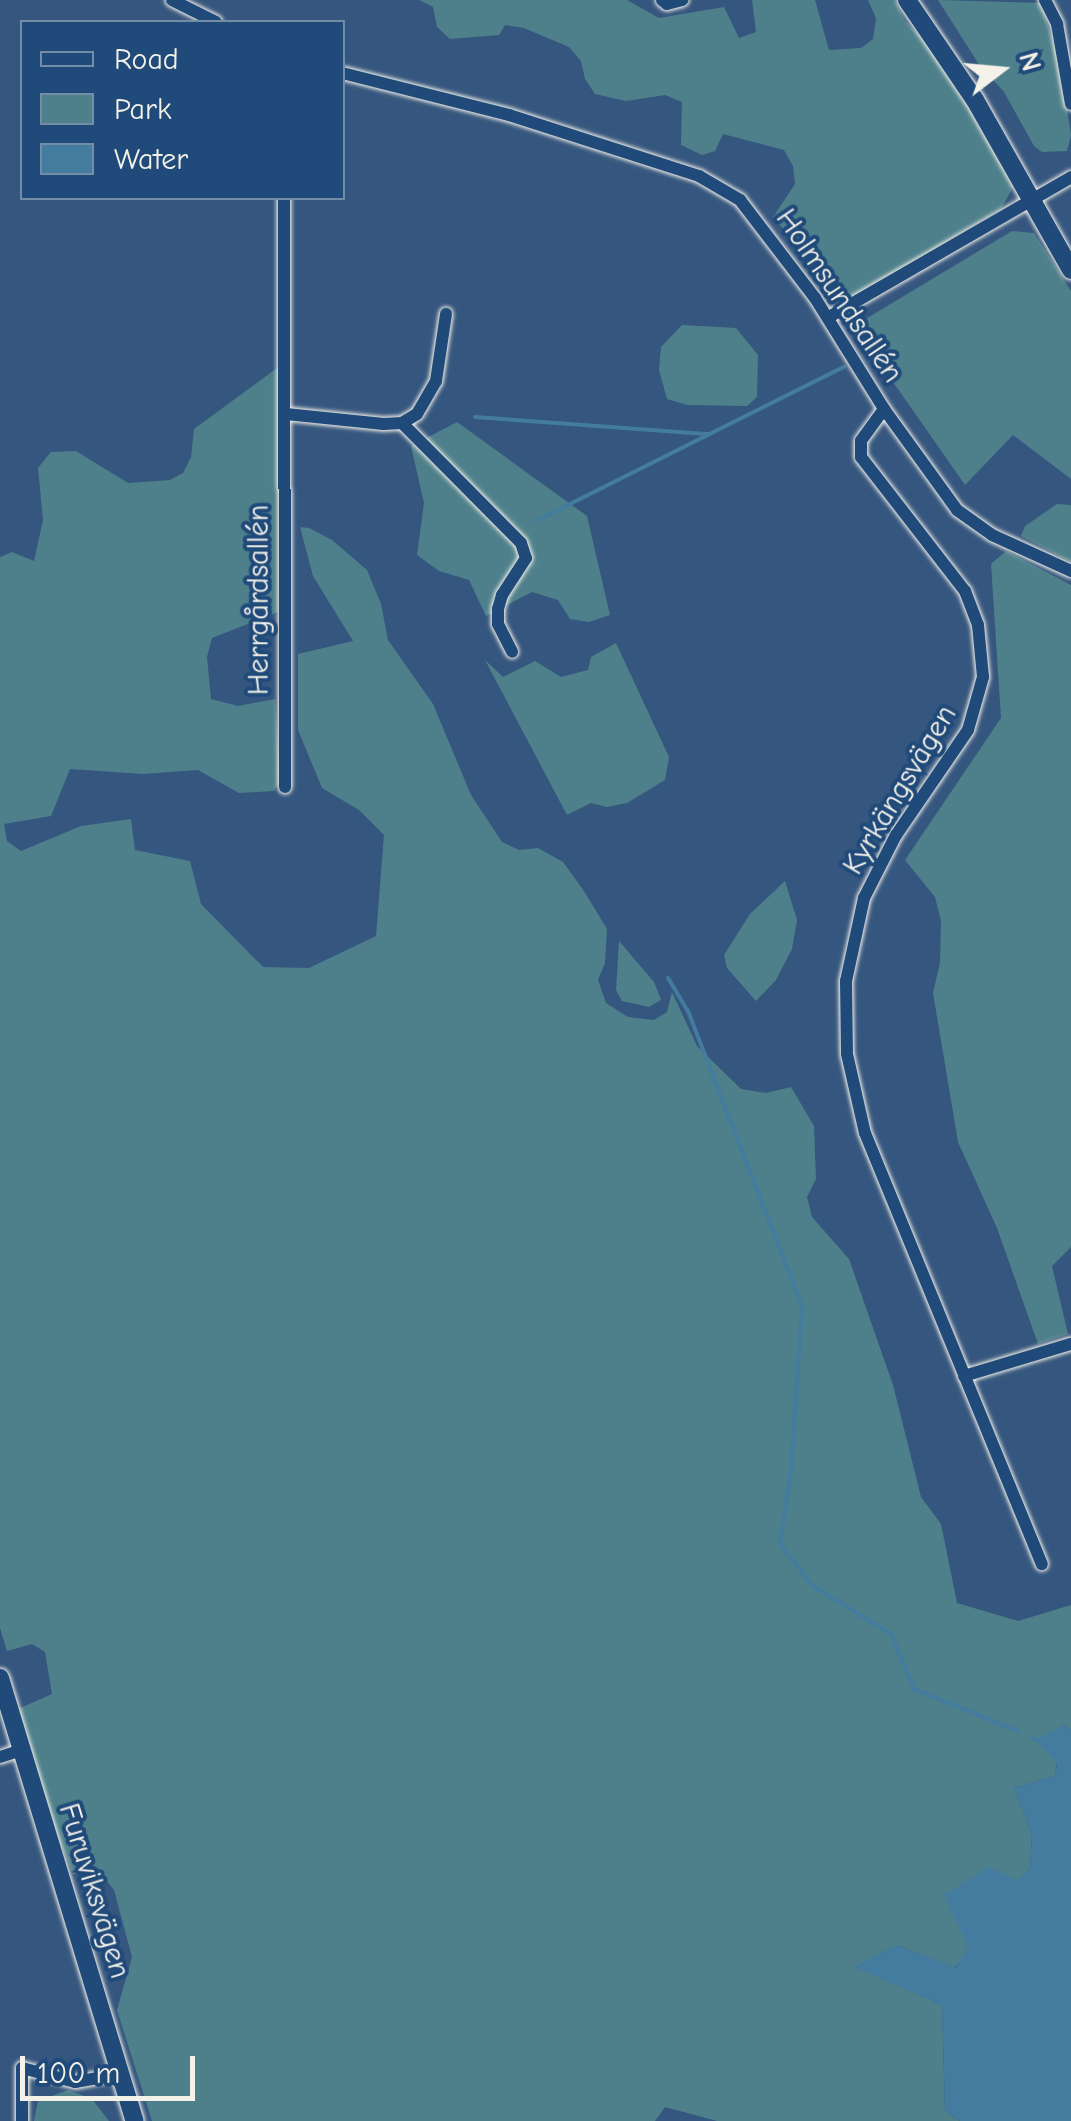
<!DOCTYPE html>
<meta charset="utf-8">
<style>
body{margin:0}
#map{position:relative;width:1071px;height:2121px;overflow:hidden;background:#35567e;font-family:"Comic Neue",sans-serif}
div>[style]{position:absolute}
.green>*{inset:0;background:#4e808b}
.water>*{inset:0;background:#447c9f}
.stream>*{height:4px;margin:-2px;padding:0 2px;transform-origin:2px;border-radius:2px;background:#447c9f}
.roads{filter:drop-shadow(0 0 2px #f4f1e8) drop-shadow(0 0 2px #f4f1e8)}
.street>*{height:12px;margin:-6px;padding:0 6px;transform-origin:6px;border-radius:6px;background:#1f4a7a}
.secondary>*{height:18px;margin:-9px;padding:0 9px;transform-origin:9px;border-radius:9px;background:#1f4a7a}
span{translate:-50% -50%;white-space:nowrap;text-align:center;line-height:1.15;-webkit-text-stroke:8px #1f4a7a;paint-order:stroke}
.street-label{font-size:30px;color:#f4f1e8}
.legend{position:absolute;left:20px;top:20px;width:325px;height:180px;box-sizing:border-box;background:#1f4a7a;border:2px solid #748da6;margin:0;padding:12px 18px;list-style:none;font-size:30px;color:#f4f1e8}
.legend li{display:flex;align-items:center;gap:20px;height:50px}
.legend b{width:50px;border:2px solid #748da6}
.north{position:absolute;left:951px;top:20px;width:100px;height:100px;-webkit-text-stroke:8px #1f4a7a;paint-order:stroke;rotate:74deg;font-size:28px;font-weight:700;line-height:40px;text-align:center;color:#f4f1e8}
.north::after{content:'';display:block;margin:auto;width:35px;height:45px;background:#f4f1e8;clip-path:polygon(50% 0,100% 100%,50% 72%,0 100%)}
.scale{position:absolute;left:20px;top:2056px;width:175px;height:45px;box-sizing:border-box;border:5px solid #f4f1e8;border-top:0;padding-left:12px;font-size:30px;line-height:35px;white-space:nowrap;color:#f4f1e8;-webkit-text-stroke:8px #1f4a7a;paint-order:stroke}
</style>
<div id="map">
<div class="green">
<div style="clip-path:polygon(419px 0,627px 0,659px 18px,724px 7px,739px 38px,756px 32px,752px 0,815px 0,829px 50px,861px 48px,873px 39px,876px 18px,868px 0,895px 0,905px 21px,937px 53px,956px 90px,977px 115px,1013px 187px,1001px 209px,841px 305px,832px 301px,798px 246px,773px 217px,795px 184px,793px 166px,784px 150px,723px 134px,715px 151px,702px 155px,681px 145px,682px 102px,665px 95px,626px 101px,595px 94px,585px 79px,581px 61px,569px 47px,524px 28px,505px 25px,499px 35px,450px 39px,437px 27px,433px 7px)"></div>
<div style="clip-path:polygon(938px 0,1041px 3px,1060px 65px,1071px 135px,1067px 151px,1042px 152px,1034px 146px,1004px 92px,978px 63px)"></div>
<div style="clip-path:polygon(1012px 231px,1034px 233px,1071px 291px,1071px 479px,1013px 435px,965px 485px,854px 326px)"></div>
<div style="clip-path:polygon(682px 325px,736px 328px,758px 355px,757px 397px,747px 406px,687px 405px,667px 399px,659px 370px,661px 347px)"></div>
<div style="clip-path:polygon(280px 366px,278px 612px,212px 638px,207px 657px,211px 699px,238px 706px,275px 699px,280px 781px,274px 791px,239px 793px,198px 770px,143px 774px,70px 769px,51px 816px,4px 824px,7px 841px,21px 851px,81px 826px,131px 819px,135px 850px,190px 861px,201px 904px,263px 967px,309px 968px,376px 936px,384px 835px,359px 810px,322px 788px,298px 730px,298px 654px,353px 641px,313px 576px,300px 527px,309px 528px,332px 540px,367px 570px,381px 604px,388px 640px,433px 704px,471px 795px,502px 842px,519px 850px,538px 848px,563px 862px,584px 891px,607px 929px,605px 963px,598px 980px,606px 1003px,628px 1017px,654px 1020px,667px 1012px,672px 992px,697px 1046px,741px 1089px,766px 1093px,791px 1087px,814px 1126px,816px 1179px,807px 1197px,812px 1217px,849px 1259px,893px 1385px,921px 1497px,941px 1524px,957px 1603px,1018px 1621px,1071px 1605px,1071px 1730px,1062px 1725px,1055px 1776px,1014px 1788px,1032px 1835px,1030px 1869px,1017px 1880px,955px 1968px,897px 1945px,856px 1967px,942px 2005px,945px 2111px,960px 2121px,717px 2121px,665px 2107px,655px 2121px,152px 2121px,117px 2010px,132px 1957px,114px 1890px,102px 1875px,73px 1874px,52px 1823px,18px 1709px,52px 1694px,45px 1652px,32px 1644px,7px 1651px,0 1628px,0 557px,12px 552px,34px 561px,43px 520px,38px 468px,51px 452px,76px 451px,128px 483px,170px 480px,183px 473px,191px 457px,194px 429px)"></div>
<div style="clip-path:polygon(457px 422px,587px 516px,610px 615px,589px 622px,570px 619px,558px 600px,532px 592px,486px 616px,469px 580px,439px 571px,417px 555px,424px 503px,411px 446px)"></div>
<div style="clip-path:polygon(1057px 504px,1071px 505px,1071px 562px,1021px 536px,1025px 526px)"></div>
<div style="clip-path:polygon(1006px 551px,1071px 585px,1071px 1247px,1052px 1266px,1068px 1334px,1038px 1344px,997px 1228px,958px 1142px,933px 993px,940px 963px,941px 921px,935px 897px,905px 860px,1001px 718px,991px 564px)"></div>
<div style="clip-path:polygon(616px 643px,669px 757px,665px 780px,627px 803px,607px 807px,591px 803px,567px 815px,485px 660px,503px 677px,535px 661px,561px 677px,588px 670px,591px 657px)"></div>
<div style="clip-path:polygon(785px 881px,797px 920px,792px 949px,776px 980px,756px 1001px,727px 968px,724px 955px,750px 914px)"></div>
<div style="clip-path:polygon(619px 941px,654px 982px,661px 1000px,649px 1007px,622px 1001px,616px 990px)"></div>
<div style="clip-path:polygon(68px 2090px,92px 2099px,109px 2121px,34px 2121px,38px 2101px)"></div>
</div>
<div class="water">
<div style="clip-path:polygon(1062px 1725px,1071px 1730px,1071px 2121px,960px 2121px,945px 2111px,942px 2005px,855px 1967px,897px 1945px,956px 1968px,968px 1946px,944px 1895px,989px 1867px,1016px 1880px,1030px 1869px,1032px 1835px,1014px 1788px,1055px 1776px,1057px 1764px,1037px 1740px)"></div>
</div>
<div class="stream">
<div style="left:475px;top:417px;width:235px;rotate:4.2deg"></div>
<div style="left:538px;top:520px;width:342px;rotate:-26.6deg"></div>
<div style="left:668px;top:978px;width:39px;rotate:59deg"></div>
<div style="left:688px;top:1011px;width:316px;rotate:68.9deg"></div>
<div style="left:802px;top:1306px;width:165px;rotate:93.8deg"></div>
<div style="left:791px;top:1471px;width:74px;rotate:98.6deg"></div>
<div style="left:780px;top:1544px;width:53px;rotate:51.8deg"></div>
<div style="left:813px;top:1586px;width:92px;rotate:31.6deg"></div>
<div style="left:891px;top:1634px;width:60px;rotate:67.3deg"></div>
<div style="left:914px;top:1689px;width:112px;rotate:22deg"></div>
<div style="left:1031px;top:1737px;width:7px;rotate:27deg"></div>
</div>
<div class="roads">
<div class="street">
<div style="left:172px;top:0;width:49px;rotate:26.6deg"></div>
<div style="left:662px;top:0;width:6px;rotate:39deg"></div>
<div style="left:667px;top:4px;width:16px;rotate:-15deg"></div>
<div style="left:1045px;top:0;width:27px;rotate:63deg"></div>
<div style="left:1057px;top:24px;width:81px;rotate:80.1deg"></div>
<div style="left:342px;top:73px;width:172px;rotate:14.1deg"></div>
<div style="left:509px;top:115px;width:200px;rotate:17.8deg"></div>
<div style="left:699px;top:176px;width:48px;rotate:30.3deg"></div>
<div style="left:740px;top:200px;width:123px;rotate:52.6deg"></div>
<div style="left:815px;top:298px;width:131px;rotate:58.1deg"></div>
<div style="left:884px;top:409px;width:125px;rotate:54.1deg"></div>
<div style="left:957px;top:510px;width:43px;rotate:35.5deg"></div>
<div style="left:992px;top:535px;width:87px;rotate:24.5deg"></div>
<div style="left:284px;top:198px;width:589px;rotate:89.9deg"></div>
<div style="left:829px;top:317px;width:280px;rotate:-30deg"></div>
<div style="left:884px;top:409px;width:39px;rotate:126deg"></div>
<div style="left:861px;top:441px;width:16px;rotate:90deg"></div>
<div style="left:861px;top:457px;width:170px;rotate:52.2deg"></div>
<div style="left:965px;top:591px;width:36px;rotate:69deg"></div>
<div style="left:978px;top:625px;width:52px;rotate:84.5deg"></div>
<div style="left:983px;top:677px;width:55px;rotate:105.8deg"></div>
<div style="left:968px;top:730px;width:127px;rotate:124.4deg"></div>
<div style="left:896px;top:835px;width:71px;rotate:116.9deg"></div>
<div style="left:864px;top:898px;width:85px;rotate:102.2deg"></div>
<div style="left:846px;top:981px;width:73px;rotate:89.2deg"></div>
<div style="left:847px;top:1054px;width:81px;rotate:77.2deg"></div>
<div style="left:865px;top:1133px;width:466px;rotate:67.7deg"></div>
<div style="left:286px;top:414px;width:98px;rotate:5.9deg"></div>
<div style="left:383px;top:424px;width:19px;rotate:-3deg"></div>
<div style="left:402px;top:423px;width:17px;rotate:-31deg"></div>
<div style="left:417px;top:414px;width:38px;rotate:-60deg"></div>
<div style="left:436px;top:381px;width:68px;rotate:-81.5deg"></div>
<div style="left:402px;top:423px;width:169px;rotate:45.2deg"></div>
<div style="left:521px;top:543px;width:16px;rotate:72deg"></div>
<div style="left:526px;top:558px;width:44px;rotate:123deg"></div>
<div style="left:502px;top:595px;width:15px;rotate:106deg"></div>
<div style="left:498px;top:609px;width:15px;rotate:90deg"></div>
<div style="left:498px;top:624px;width:31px;rotate:63deg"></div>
<div style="left:964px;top:1376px;width:112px;rotate:-16.7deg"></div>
<div style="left:0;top:1757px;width:23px;rotate:-18deg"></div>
<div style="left:22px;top:2121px;width:53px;rotate:-90deg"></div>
<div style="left:22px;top:2068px;width:55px;rotate:14.8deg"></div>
<div style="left:75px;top:2082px;width:47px;rotate:-9.9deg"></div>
</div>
<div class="secondary">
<div style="left:907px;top:0;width:121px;rotate:55.8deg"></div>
<div style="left:975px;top:100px;width:195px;rotate:60.5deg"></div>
<div style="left:0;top:1678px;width:463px;rotate:73.1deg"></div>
</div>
</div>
<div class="street-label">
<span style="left:839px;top:296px;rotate:56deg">Holmsundsallén</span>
<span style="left:259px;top:600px;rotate:-90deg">Herrgårdsallén</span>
<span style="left:900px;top:790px;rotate:-59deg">Kyrkängsvägen</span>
<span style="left:94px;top:1891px;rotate:73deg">Furuviksvägen</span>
</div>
<ul class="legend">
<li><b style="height:12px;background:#1f4a7a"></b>Road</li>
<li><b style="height:28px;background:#4e808b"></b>Park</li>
<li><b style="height:28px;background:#447c9f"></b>Water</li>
</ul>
<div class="north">N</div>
<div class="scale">100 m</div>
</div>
